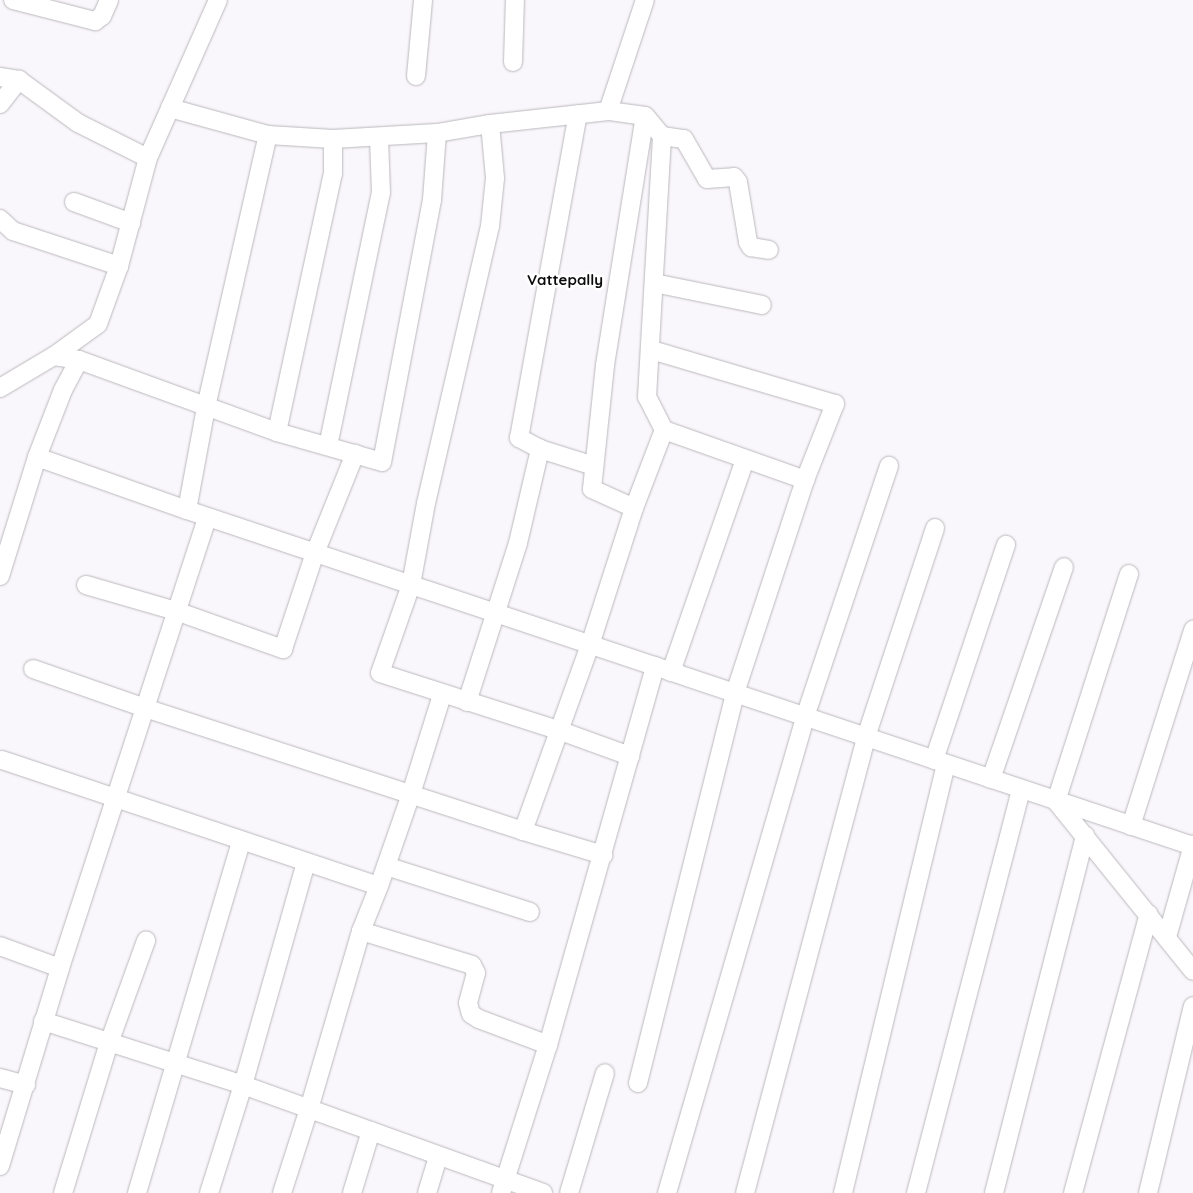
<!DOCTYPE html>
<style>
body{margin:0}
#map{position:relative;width:1193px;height:1193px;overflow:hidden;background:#faf7fc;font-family:Quicksand,sans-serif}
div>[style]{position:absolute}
.roads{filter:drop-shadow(0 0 1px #bab8bc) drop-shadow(0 0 1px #bab8bc)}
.minor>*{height:18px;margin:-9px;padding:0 9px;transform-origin:9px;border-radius:9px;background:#fff}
span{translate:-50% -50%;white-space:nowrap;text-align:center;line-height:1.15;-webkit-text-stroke:5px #fff;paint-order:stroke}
.neighbourhood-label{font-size:15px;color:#0c0c0d;font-weight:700}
</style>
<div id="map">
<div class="roads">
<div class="minor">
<div style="left:13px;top:0;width:85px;rotate:14.4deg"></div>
<div style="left:95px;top:21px;width:9px;rotate:-36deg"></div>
<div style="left:102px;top:16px;width:17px;rotate:-66deg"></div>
<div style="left:513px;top:62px;width:62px;rotate:-88.2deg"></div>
<div style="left:416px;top:76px;width:76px;rotate:-84.7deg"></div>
<div style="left:0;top:77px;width:19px;rotate:9deg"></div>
<div style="left:0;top:104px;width:31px;rotate:-52deg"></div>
<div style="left:19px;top:80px;width:73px;rotate:36.1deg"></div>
<div style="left:78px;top:123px;width:78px;rotate:26.6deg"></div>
<div style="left:170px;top:108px;width:102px;rotate:15.4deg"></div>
<div style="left:268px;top:135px;width:65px;rotate:3.5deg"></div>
<div style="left:333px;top:139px;width:104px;rotate:-3.3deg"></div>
<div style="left:437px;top:133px;width:54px;rotate:-9.6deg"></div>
<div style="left:490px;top:124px;width:119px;rotate:-6.3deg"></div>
<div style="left:608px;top:111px;width:117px;rotate:-71.6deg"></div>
<div style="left:490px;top:124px;width:54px;rotate:84.7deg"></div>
<div style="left:495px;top:178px;width:48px;rotate:95.9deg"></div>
<div style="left:490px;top:226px;width:284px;rotate:103deg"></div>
<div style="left:426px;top:503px;width:83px;rotate:100.4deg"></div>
<div style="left:411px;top:585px;width:93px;rotate:109.4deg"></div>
<div style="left:380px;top:673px;width:187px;rotate:17.8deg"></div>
<div style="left:558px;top:730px;width:77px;rotate:19.9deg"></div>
<div style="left:662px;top:136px;width:22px;rotate:8deg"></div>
<div style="left:684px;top:139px;width:46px;rotate:60.1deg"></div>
<div style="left:707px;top:179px;width:27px;rotate:-4deg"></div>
<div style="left:734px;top:177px;width:6px;rotate:51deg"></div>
<div style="left:738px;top:182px;width:61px;rotate:80.5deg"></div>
<div style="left:748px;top:242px;width:6px;rotate:59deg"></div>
<div style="left:751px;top:247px;width:18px;rotate:9deg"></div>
<div style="left:74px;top:202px;width:61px;rotate:20.2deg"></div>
<div style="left:0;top:219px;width:18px;rotate:43deg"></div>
<div style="left:13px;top:231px;width:112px;rotate:18.3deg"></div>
<div style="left:654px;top:283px;width:110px;rotate:11.5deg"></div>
<div style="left:54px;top:356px;width:25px;rotate:9deg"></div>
<div style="left:79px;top:360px;width:211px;rotate:20deg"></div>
<div style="left:277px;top:432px;width:109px;rotate:15.9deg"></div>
<div style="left:382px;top:462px;width:267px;rotate:-79.2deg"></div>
<div style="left:432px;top:200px;width:67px;rotate:-85.7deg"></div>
<div style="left:0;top:388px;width:63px;rotate:-30.7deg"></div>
<div style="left:54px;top:356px;width:54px;rotate:-36deg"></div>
<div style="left:98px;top:324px;width:62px;rotate:-70.1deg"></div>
<div style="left:119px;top:266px;width:112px;rotate:-75deg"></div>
<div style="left:148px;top:158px;width:173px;rotate:-66.1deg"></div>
<div style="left:664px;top:430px;width:150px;rotate:19.5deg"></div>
<div style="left:277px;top:432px;width:264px;rotate:-77.8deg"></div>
<div style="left:333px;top:174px;width:35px;rotate:-90deg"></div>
<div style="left:328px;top:446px;width:258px;rotate:-78.2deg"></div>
<div style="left:381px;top:193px;width:55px;rotate:-92.1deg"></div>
<div style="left:540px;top:449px;width:57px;rotate:17.5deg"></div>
<div style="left:37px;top:457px;width:159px;rotate:19.5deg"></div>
<div style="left:187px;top:510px;width:1061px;rotate:18.47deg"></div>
<div style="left:634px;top:508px;width:46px;rotate:-155.7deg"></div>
<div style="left:592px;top:489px;width:125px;rotate:-84deg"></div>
<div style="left:605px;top:365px;width:252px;rotate:-80.9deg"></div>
<div style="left:187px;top:510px;width:105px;rotate:-79.5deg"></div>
<div style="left:206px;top:407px;width:279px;rotate:-77.2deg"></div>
<div style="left:1129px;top:574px;width:238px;rotate:107.8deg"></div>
<div style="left:1056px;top:801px;width:218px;rotate:51.1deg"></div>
<div style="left:0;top:576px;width:125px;rotate:-72.7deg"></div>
<div style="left:37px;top:457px;width:72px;rotate:-68.8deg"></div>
<div style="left:63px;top:390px;width:34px;rotate:-62deg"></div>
<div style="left:86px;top:585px;width:94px;rotate:16.1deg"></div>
<div style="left:176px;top:611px;width:114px;rotate:19.6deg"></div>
<div style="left:283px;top:649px;width:101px;rotate:-71.6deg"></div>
<div style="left:315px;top:553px;width:107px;rotate:-68deg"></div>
<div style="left:33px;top:669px;width:119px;rotate:19.2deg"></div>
<div style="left:145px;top:708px;width:398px;rotate:18deg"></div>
<div style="left:523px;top:831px;width:84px;rotate:16.7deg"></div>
<div style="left:671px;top:672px;width:225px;rotate:-70.8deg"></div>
<div style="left:467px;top:702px;width:167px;rotate:-72.2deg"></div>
<div style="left:518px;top:543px;width:97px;rotate:-76.8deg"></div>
<div style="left:540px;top:449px;width:24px;rotate:-152deg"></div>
<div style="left:519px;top:438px;width:329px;rotate:-79.7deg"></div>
<div style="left:2px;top:760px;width:397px;rotate:18.5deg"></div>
<div style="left:934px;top:760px;width:227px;rotate:-71.5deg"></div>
<div style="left:991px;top:779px;width:224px;rotate:-71deg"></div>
<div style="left:1131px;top:826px;width:206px;rotate:-72.4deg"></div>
<div style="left:523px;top:831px;width:198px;rotate:-70.2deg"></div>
<div style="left:590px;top:645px;width:144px;rotate:-72.2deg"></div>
<div style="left:634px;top:508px;width:84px;rotate:-69deg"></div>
<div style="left:664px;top:430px;width:37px;rotate:-117deg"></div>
<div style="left:647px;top:397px;width:261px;rotate:-86.7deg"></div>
<div style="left:662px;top:136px;width:26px;rotate:-130deg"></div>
<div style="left:645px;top:116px;width:37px;rotate:-172deg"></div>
<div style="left:386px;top:866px;width:151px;rotate:17.7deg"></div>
<div style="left:361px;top:931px;width:116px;rotate:17deg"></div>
<div style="left:472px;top:965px;width:9px;rotate:63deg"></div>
<div style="left:476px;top:973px;width:31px;rotate:105deg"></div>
<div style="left:468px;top:1003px;width:11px;rotate:75deg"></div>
<div style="left:471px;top:1014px;width:9px;rotate:32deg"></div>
<div style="left:479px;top:1019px;width:74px;rotate:20.6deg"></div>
<div style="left:1167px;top:937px;width:96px;rotate:-74.2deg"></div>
<div style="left:0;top:946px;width:64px;rotate:20.1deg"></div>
<div style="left:43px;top:1021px;width:210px;rotate:17.7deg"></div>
<div style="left:243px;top:1085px;width:319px;rotate:19.8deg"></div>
<div style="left:0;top:1078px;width:27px;rotate:15deg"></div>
<div style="left:638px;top:1083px;width:402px;rotate:-76deg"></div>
<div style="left:735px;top:693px;width:224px;rotate:-71.8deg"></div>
<div style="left:805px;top:480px;width:82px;rotate:-68.5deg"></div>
<div style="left:835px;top:404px;width:192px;rotate:-163.6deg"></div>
<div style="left:0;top:1166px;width:207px;rotate:-73.1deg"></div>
<div style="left:60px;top:968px;width:474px;rotate:-71.9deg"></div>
<div style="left:63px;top:1193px;width:157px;rotate:-73deg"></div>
<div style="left:109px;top:1043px;width:109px;rotate:-70.1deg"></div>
<div style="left:137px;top:1193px;width:367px;rotate:-73.5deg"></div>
<div style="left:209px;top:1193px;width:113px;rotate:-72.5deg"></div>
<div style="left:243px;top:1085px;width:231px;rotate:-74.2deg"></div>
<div style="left:282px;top:1193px;width:88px;rotate:-72.2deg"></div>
<div style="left:309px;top:1109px;width:185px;rotate:-73.7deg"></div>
<div style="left:361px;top:931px;width:48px;rotate:-68.2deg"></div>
<div style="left:379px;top:886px;width:97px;rotate:-70.8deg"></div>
<div style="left:411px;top:794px;width:104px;rotate:-72.6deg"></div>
<div style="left:352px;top:1193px;width:65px;rotate:-73deg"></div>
<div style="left:427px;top:1193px;width:39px;rotate:-73deg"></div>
<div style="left:501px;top:1193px;width:155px;rotate:-72.4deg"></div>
<div style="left:548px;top:1045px;width:394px;rotate:-74.2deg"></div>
<div style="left:569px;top:1193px;width:125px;rotate:-73.3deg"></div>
<div style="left:667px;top:1193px;width:496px;rotate:-73.8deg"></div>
<div style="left:805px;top:717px;width:265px;rotate:-71.5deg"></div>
<div style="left:745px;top:1193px;width:472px;rotate:-75.1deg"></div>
<div style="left:866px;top:737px;width:220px;rotate:-71.7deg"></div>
<div style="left:843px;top:1193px;width:441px;rotate:-76.5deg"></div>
<div style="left:916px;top:1193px;width:417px;rotate:-75.4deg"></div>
<div style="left:994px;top:1193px;width:369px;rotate:-75.7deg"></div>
<div style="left:1073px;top:1193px;width:289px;rotate:-74.8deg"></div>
<div style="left:1148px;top:1193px;width:192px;rotate:-76.5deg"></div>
</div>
</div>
<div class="neighbourhood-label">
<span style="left:565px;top:280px">Vattepally</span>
</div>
</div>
